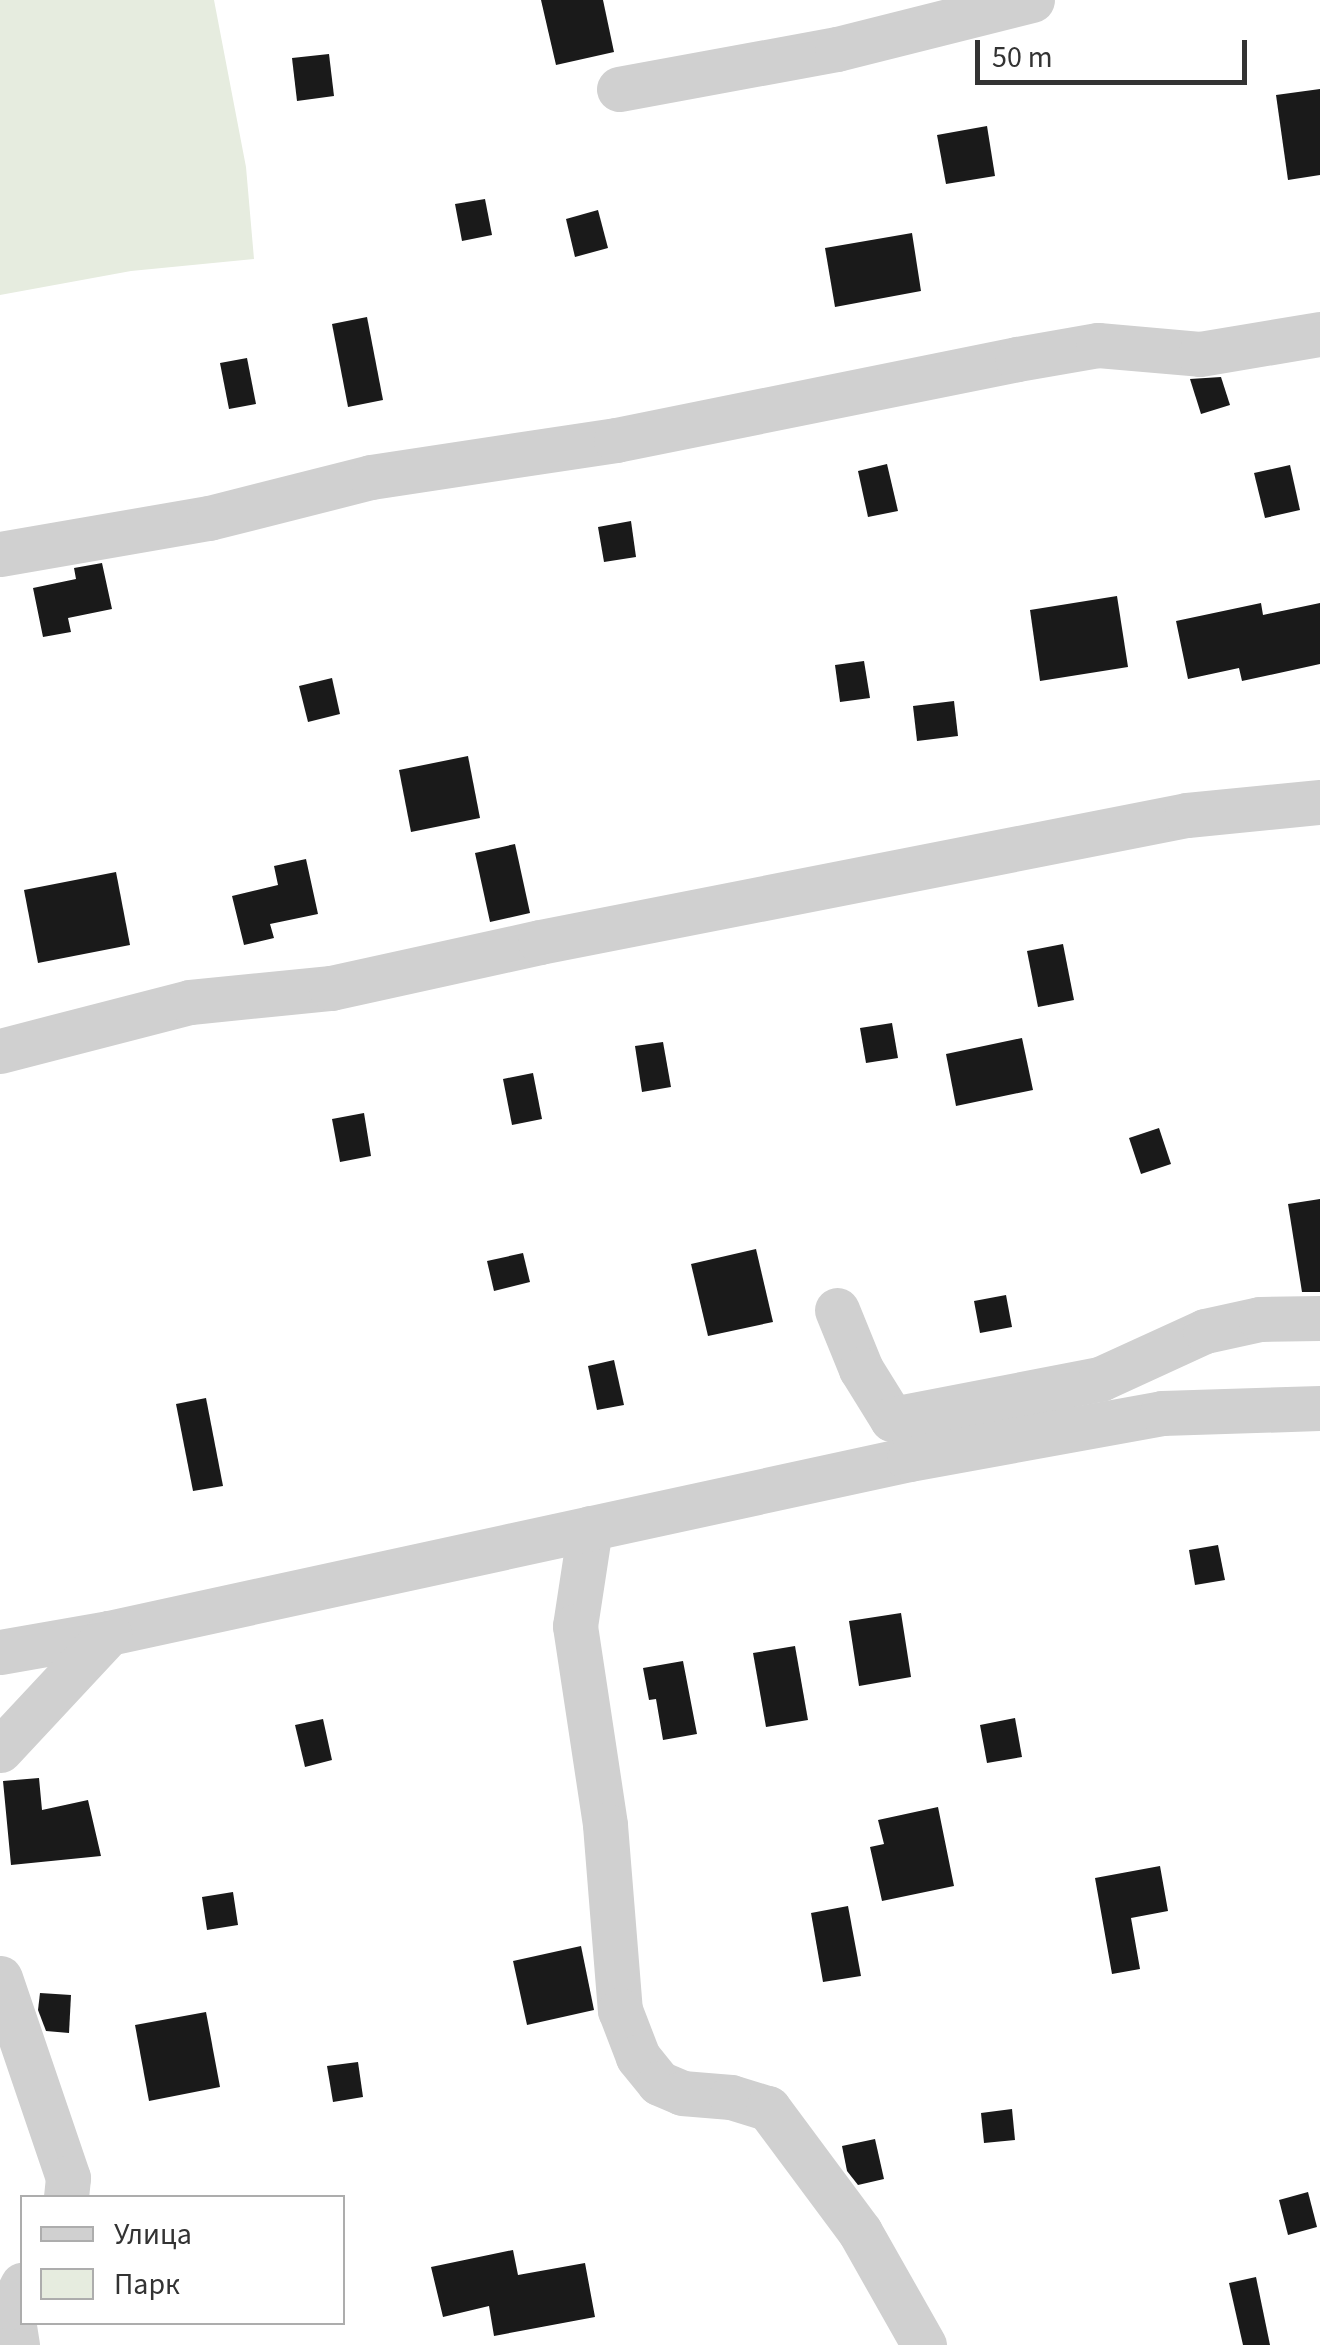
<!DOCTYPE html>
<meta charset="utf-8">
<style>
body{margin:0}
#map{position:relative;width:1320px;height:2345px;overflow:hidden;background:#fff;font-family:"Source Sans 3",sans-serif}
div>[style]{position:absolute}
.green>*{inset:0;background:#e6ecdf}
.building>*{inset:0;background:#1a1a1a}
.minor>*{height:45px;margin:-22.5px;padding:0 22.5px;transform-origin:22.5px;border-radius:22.5px;background:#d0d0d0}
span{translate:-50% -50%;white-space:nowrap;text-align:center;line-height:1.15;-webkit-text-stroke:10px #fff;paint-order:stroke}
.legend{position:absolute;left:20px;top:2195px;width:325px;height:130px;box-sizing:border-box;background:#fff;border:2px solid #adadad;margin:0;padding:12px 18px;list-style:none;font-size:30px;color:#333}
.legend li{display:flex;align-items:center;gap:20px;height:50px}
.legend b{width:50px;border:2px solid #adadad}
.scale{position:absolute;left:975px;top:40px;width:272px;height:45px;box-sizing:border-box;border:5px solid #333;border-top:0;padding-left:12px;font-size:30px;line-height:35px;white-space:nowrap;color:#333;-webkit-text-stroke:8px #fff;paint-order:stroke}
</style>
<div id="map">
<div class="green">
<div style="clip-path:polygon(0 0,214px 0,246px 167px,254px 259px,131px 271px,0 295px)"></div>
</div>
<div class="building">
<div style="clip-path:polygon(541px 0,603px 0,614px 52px,556px 65px)"></div>
<div style="clip-path:polygon(329px 54px,334px 96px,297px 101px,292px 58px)"></div>
<div style="clip-path:polygon(1320px 89px,1320px 175px,1288px 180px,1276px 95px)"></div>
<div style="clip-path:polygon(987px 126px,995px 176px,946px 184px,937px 135px)"></div>
<div style="clip-path:polygon(485px 199px,492px 235px,462px 241px,455px 204px)"></div>
<div style="clip-path:polygon(598px 210px,608px 248px,575px 257px,566px 219px)"></div>
<div style="clip-path:polygon(912px 233px,921px 291px,835px 307px,825px 248px)"></div>
<div style="clip-path:polygon(367px 317px,383px 400px,348px 407px,332px 324px)"></div>
<div style="clip-path:polygon(247px 358px,256px 404px,229px 409px,220px 363px)"></div>
<div style="clip-path:polygon(1221px 377px,1230px 405px,1201px 414px,1190px 379px)"></div>
<div style="clip-path:polygon(887px 464px,898px 511px,868px 517px,858px 471px)"></div>
<div style="clip-path:polygon(1290px 465px,1300px 510px,1265px 518px,1254px 473px)"></div>
<div style="clip-path:polygon(631px 521px,636px 557px,604px 562px,598px 527px)"></div>
<div style="clip-path:polygon(102px 563px,112px 609px,68px 618px,71px 632px,43px 637px,33px 588px,76px 579px,74px 568px)"></div>
<div style="clip-path:polygon(1117px 596px,1128px 667px,1040px 681px,1030px 610px)"></div>
<div style="clip-path:polygon(1261px 603px,1263px 615px,1320px 603px,1320px 664px,1242px 681px,1239px 668px,1188px 679px,1176px 621px)"></div>
<div style="clip-path:polygon(864px 661px,870px 698px,840px 702px,835px 665px)"></div>
<div style="clip-path:polygon(332px 678px,340px 714px,308px 722px,299px 686px)"></div>
<div style="clip-path:polygon(954px 701px,958px 736px,917px 741px,913px 706px)"></div>
<div style="clip-path:polygon(468px 756px,480px 818px,411px 832px,399px 770px)"></div>
<div style="clip-path:polygon(515px 844px,530px 913px,490px 922px,475px 853px)"></div>
<div style="clip-path:polygon(306px 859px,318px 914px,270px 924px,274px 938px,244px 945px,232px 896px,278px 885px,274px 866px)"></div>
<div style="clip-path:polygon(116px 872px,130px 945px,38px 963px,24px 890px)"></div>
<div style="clip-path:polygon(1063px 944px,1074px 1000px,1038px 1007px,1027px 951px)"></div>
<div style="clip-path:polygon(892px 1023px,898px 1058px,866px 1063px,860px 1028px)"></div>
<div style="clip-path:polygon(1022px 1038px,1033px 1090px,956px 1106px,946px 1054px)"></div>
<div style="clip-path:polygon(663px 1042px,671px 1087px,642px 1092px,635px 1046px)"></div>
<div style="clip-path:polygon(533px 1073px,542px 1119px,512px 1125px,503px 1079px)"></div>
<div style="clip-path:polygon(364px 1113px,371px 1156px,340px 1162px,332px 1119px)"></div>
<div style="clip-path:polygon(1159px 1128px,1171px 1164px,1141px 1174px,1129px 1138px)"></div>
<div style="clip-path:polygon(1320px 1199px,1320px 1292px,1302px 1292px,1288px 1204px)"></div>
<div style="clip-path:polygon(756px 1249px,773px 1322px,708px 1336px,691px 1264px)"></div>
<div style="clip-path:polygon(523px 1253px,530px 1282px,494px 1291px,487px 1261px)"></div>
<div style="clip-path:polygon(1006px 1295px,1012px 1327px,980px 1333px,974px 1301px)"></div>
<div style="clip-path:polygon(614px 1360px,624px 1405px,597px 1410px,588px 1366px)"></div>
<div style="clip-path:polygon(206px 1398px,223px 1486px,193px 1491px,176px 1404px)"></div>
<div style="clip-path:polygon(1218px 1545px,1225px 1580px,1195px 1585px,1189px 1550px)"></div>
<div style="clip-path:polygon(901px 1613px,911px 1677px,859px 1686px,849px 1621px)"></div>
<div style="clip-path:polygon(795px 1646px,808px 1720px,766px 1727px,753px 1653px)"></div>
<div style="clip-path:polygon(683px 1661px,697px 1734px,663px 1740px,656px 1699px,649px 1700px,643px 1668px)"></div>
<div style="clip-path:polygon(1015px 1718px,1022px 1757px,987px 1763px,980px 1725px)"></div>
<div style="clip-path:polygon(323px 1719px,332px 1760px,305px 1767px,295px 1725px)"></div>
<div style="clip-path:polygon(39px 1778px,42px 1810px,88px 1800px,101px 1856px,11px 1865px,3px 1781px)"></div>
<div style="clip-path:polygon(938px 1807px,954px 1886px,882px 1901px,870px 1847px,884px 1844px,878px 1820px)"></div>
<div style="clip-path:polygon(1160px 1866px,1168px 1911px,1131px 1918px,1140px 1969px,1112px 1974px,1095px 1878px)"></div>
<div style="clip-path:polygon(233px 1892px,238px 1925px,207px 1930px,202px 1897px)"></div>
<div style="clip-path:polygon(848px 1906px,861px 1976px,823px 1982px,811px 1913px)"></div>
<div style="clip-path:polygon(581px 1946px,594px 2010px,527px 2025px,513px 1961px)"></div>
<div style="clip-path:polygon(40px 1993px,71px 1995px,69px 2033px,46px 2031px,38px 2010px)"></div>
<div style="clip-path:polygon(206px 2012px,220px 2087px,149px 2101px,135px 2025px)"></div>
<div style="clip-path:polygon(358px 2062px,363px 2097px,333px 2102px,327px 2066px)"></div>
<div style="clip-path:polygon(1012px 2109px,1015px 2140px,984px 2143px,981px 2113px)"></div>
<div style="clip-path:polygon(875px 2139px,884px 2179px,858px 2185px,847px 2171px,842px 2146px)"></div>
<div style="clip-path:polygon(1308px 2192px,1317px 2227px,1288px 2235px,1279px 2200px)"></div>
<div style="clip-path:polygon(513px 2250px,518px 2275px,585px 2263px,595px 2317px,494px 2336px,489px 2306px,443px 2317px,431px 2267px)"></div>
<div style="clip-path:polygon(1256px 2277px,1270px 2345px,1243px 2345px,1229px 2283px)"></div>
</div>
<div class="minor">
<div style="left:619px;top:89px;width:222px;rotate:-10.4deg"></div>
<div style="left:837px;top:49px;width:201px;rotate:-14.1deg"></div>
<div style="left:0;top:554px;width:212px;rotate:-9.8deg"></div>
<div style="left:209px;top:518px;width:167px;rotate:-14.2deg"></div>
<div style="left:371px;top:477px;width:248px;rotate:-8.6deg"></div>
<div style="left:616px;top:440px;width:409px;rotate:-11.4deg"></div>
<div style="left:1017px;top:359px;width:82px;rotate:-9.8deg"></div>
<div style="left:1098px;top:345px;width:102px;rotate:5deg"></div>
<div style="left:1200px;top:354px;width:122px;rotate:-9.5deg"></div>
<div style="left:0;top:1051px;width:196px;rotate:-14.5deg"></div>
<div style="left:190px;top:1002px;width:142px;rotate:-5.7deg"></div>
<div style="left:331px;top:988px;width:214px;rotate:-12.4deg"></div>
<div style="left:540px;top:942px;width:659px;rotate:-11.11deg"></div>
<div style="left:1187px;top:815px;width:134px;rotate:-5.6deg"></div>
<div style="left:837px;top:1310px;width:64px;rotate:67.9deg"></div>
<div style="left:861px;top:1369px;width:59px;rotate:58.2deg"></div>
<div style="left:892px;top:1419px;width:212px;rotate:-10.9deg"></div>
<div style="left:1100px;top:1379px;width:115px;rotate:-24.6deg"></div>
<div style="left:1205px;top:1331px;width:56px;rotate:-12.3deg"></div>
<div style="left:1260px;top:1319px;width:60px;rotate:-1deg"></div>
<div style="left:590px;top:1528px;width:99px;rotate:98.7deg"></div>
<div style="left:575px;top:1626px;width:201px;rotate:81.4deg"></div>
<div style="left:605px;top:1825px;width:186px;rotate:85.4deg"></div>
<div style="left:620px;top:2010px;width:50px;rotate:69deg"></div>
<div style="left:638px;top:2057px;width:33px;rotate:51deg"></div>
<div style="left:659px;top:2083px;width:25px;rotate:23deg"></div>
<div style="left:682px;top:2093px;width:49px;rotate:4.7deg"></div>
<div style="left:731px;top:2097px;width:39px;rotate:17deg"></div>
<div style="left:768px;top:2108px;width:154px;rotate:53.4deg"></div>
<div style="left:860px;top:2232px;width:130px;rotate:60.5deg"></div>
<div style="left:0;top:1652px;width:111px;rotate:-9.9deg"></div>
<div style="left:109px;top:1633px;width:819px;rotate:-12.27deg"></div>
<div style="left:909px;top:1459px;width:257px;rotate:-10.3deg"></div>
<div style="left:1162px;top:1413px;width:158px;rotate:-1.8deg"></div>
<div style="left:0;top:1750px;width:160px;rotate:-47deg"></div>
<div style="left:0;top:1978px;width:211px;rotate:71.2deg"></div>
<div style="left:68px;top:2178px;width:20px;rotate:96deg"></div>
<div style="left:17px;top:2345px;width:38px;rotate:-99deg"></div>
<div style="left:11px;top:2307px;width:25px;rotate:-63deg"></div>
</div>
<ul class="legend">
<li><b style="height:12px;background:#d0d0d0"></b>Улица</li>
<li><b style="height:28px;background:#e6ecdf"></b>Парк</li>
</ul>
<div class="scale">50 m</div>
</div>
